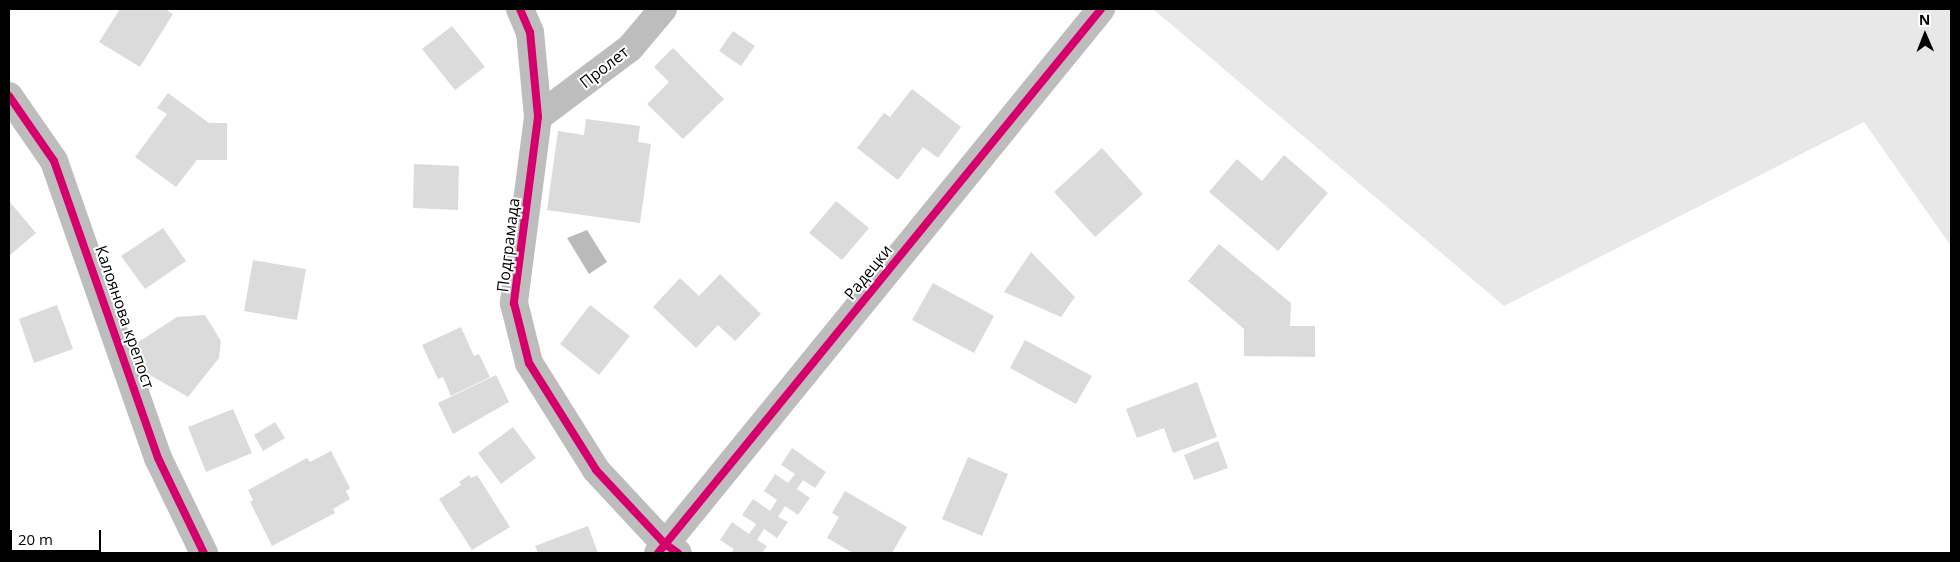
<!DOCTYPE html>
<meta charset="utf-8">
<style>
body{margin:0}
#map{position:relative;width:1960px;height:562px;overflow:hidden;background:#fff;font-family:"Open Sans",sans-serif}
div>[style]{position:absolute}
.green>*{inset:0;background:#e8e8e8}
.water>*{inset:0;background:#bababa}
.building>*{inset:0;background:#dbdbdb}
.street>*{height:28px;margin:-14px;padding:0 14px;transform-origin:14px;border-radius:14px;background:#bdbdbd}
.cycleway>*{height:8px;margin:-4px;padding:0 4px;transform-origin:4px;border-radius:4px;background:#d6006c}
span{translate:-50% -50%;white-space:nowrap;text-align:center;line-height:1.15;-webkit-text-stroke:4px #fff;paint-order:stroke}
.street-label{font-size:16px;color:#000}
.frame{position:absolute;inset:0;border:10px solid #000;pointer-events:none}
.north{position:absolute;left:1900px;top:10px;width:50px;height:50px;-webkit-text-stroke:4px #fff;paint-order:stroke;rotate:359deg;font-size:14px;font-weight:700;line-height:20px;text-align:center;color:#000}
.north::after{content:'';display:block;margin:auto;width:18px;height:22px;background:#000;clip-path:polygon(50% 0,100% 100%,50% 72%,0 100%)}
.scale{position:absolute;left:10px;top:530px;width:91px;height:22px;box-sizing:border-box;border:2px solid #000;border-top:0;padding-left:6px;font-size:15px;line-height:18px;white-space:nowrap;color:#000;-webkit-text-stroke:4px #fff;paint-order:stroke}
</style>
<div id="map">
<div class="green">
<div style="clip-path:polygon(1153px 9px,1951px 9px,1951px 246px,1864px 122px,1504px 306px)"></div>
</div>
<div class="water">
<div style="clip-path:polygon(587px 230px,607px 262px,589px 274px,567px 238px)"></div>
</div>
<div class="building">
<div style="clip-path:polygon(120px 9px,165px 9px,173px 14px,140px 67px,99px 42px)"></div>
<div style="clip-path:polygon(452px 26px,485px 67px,455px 90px,422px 49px)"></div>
<div style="clip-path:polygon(733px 31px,755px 46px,741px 66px,719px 51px)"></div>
<div style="clip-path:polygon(673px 48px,724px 99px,683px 139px,647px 104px,669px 82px,654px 67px)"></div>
<div style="clip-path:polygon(912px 89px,961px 127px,938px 158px,923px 147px,898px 180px,857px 148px,884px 113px,890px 117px)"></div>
<div style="clip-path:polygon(168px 93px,209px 123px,227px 123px,227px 160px,197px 160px,176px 187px,135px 157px,167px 114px,157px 108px)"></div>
<div style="clip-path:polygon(586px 119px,640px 126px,638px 142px,651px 144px,640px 223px,547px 210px,558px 131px,584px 135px)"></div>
<div style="clip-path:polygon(1102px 148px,1143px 194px,1095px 237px,1054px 192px)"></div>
<div style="clip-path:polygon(1284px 155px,1328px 193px,1278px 251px,1209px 192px,1237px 159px,1262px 181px)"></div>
<div style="clip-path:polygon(414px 164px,459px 166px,458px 210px,413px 208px)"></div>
<div style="clip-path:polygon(9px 201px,36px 233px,9px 256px)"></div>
<div style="clip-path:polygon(836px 201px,869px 228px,842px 260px,809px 233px)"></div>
<div style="clip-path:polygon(163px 228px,186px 261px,145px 289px,121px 256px)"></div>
<div style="clip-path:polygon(1219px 244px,1291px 303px,1290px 326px,1315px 326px,1315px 357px,1244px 356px,1244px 329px,1188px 281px)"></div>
<div style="clip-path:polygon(1031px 252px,1075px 297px,1061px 317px,1004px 292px)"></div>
<div style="clip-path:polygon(253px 260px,306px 269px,297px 320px,244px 311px)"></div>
<div style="clip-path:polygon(720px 274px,761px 314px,735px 341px,718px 325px,696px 348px,653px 307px,680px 278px,699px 296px)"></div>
<div style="clip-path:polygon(933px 283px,994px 316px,974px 353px,912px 320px)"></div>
<div style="clip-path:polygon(57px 305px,73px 349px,34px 363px,19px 319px)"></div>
<div style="clip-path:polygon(590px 305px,630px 336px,599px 375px,560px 344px)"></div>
<div style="clip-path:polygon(205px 315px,221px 341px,219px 358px,188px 397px,143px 371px,134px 376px,132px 346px,177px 317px)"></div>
<div style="clip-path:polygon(461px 327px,474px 356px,479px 354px,490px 377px,451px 396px,443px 377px,438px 379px,422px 345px)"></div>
<div style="clip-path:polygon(1025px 340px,1092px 376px,1076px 404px,1010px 368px)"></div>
<div style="clip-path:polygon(496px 375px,509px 402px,453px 434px,438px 403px)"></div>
<div style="clip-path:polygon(1197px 382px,1217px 437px,1173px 453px,1164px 428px,1137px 438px,1126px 409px)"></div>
<div style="clip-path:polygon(233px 409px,252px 453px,206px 472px,188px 427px)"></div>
<div style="clip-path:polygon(275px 422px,285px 438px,263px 451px,254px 435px)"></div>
<div style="clip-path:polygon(513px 427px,536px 458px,501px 484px,478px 453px)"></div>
<div style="clip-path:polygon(1218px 441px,1228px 468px,1194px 480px,1184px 455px)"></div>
<div style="clip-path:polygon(792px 448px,826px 472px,815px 488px,803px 480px,797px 489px,810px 498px,798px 515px,785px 506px,778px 517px,788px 522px,777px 538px,764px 529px,757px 540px,767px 546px,762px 553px,731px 553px,734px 549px,720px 540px,732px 522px,749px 534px,756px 524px,742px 515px,753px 499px,770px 511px,777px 500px,764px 491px,775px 474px,788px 483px,795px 474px,781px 465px)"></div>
<div style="clip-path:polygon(331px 451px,350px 488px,346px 491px,350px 499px,333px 509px,335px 513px,272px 546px,250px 502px,253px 500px,248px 490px,307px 458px,310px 462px)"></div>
<div style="clip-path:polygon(968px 457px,1008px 474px,982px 536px,942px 519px)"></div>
<div style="clip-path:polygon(469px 475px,471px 478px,477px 475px,510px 527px,472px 550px,439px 499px,461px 485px,459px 482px)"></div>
<div style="clip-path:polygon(845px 491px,907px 527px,892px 553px,853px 553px,827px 538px,839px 517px,832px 513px)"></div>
<div style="clip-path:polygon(588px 526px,598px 553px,538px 553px,535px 546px)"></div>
</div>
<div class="street">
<div style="left:520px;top:9px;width:25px;rotate:67deg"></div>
<div style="left:530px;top:32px;width:85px;rotate:84.6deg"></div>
<div style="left:538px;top:117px;width:188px;rotate:97.4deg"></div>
<div style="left:514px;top:303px;width:62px;rotate:76deg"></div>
<div style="left:529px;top:363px;width:126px;rotate:57.9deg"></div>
<div style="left:596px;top:470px;width:100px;rotate:47deg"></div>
<div style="left:664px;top:543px;width:17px;rotate:36deg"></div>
<div style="left:9px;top:96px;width:79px;rotate:55.3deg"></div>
<div style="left:54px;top:161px;width:315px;rotate:70.7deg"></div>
<div style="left:158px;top:458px;width:106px;rotate:64.2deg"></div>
<div style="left:538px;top:117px;width:115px;rotate:-36.9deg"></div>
<div style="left:630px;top:48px;width:51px;rotate:-49.8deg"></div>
<div style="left:658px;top:553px;width:702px;rotate:-50.84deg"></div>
</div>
<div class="cycleway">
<div style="left:520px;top:9px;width:25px;rotate:67deg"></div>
<div style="left:530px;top:32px;width:85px;rotate:84.6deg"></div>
<div style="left:538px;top:117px;width:188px;rotate:97.4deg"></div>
<div style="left:514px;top:303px;width:62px;rotate:76deg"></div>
<div style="left:529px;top:363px;width:126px;rotate:57.9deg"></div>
<div style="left:596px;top:470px;width:100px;rotate:47deg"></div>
<div style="left:664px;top:543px;width:17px;rotate:36deg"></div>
<div style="left:9px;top:96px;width:79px;rotate:55.3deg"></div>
<div style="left:54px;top:161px;width:315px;rotate:70.7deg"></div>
<div style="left:158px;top:458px;width:106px;rotate:64.2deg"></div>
<div style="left:658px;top:553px;width:702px;rotate:-50.84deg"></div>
</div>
<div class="street-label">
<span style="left:604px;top:67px;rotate:-38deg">Пролет</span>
<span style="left:508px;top:245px;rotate:-83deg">Подграмада</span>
<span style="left:868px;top:272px;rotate:-51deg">Радецки</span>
<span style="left:125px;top:317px;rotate:71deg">Калоянова крепост</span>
</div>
<div class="frame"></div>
<div class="north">N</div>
<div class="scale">20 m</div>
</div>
